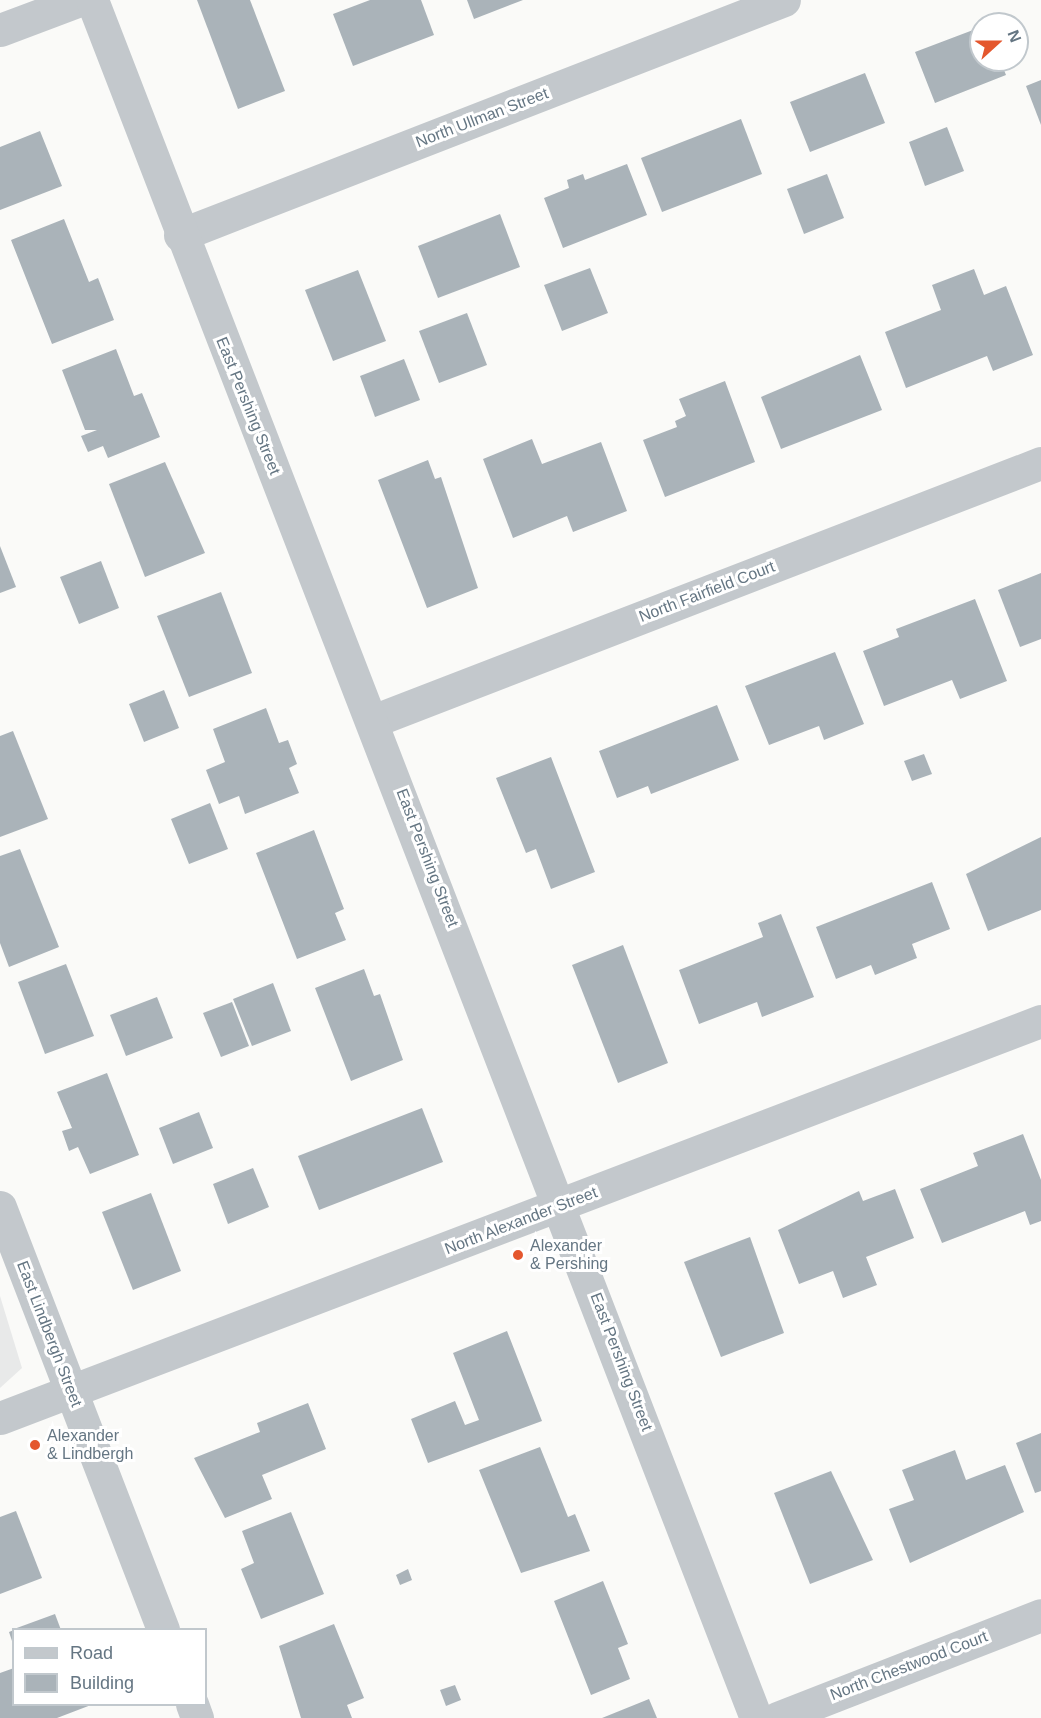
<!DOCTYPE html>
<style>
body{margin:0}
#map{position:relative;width:1041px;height:1718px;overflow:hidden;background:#fafaf8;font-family:Helvetica,sans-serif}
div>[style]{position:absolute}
.built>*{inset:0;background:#e8e9e9}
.building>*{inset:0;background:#aab3b9}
.minor>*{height:33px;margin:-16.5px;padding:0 16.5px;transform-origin:16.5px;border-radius:16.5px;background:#c3c8cc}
.tertiary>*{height:33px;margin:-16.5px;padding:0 16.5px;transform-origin:16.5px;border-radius:16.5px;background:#c3c8cc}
.dots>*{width:16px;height:16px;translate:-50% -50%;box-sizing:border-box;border:3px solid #fff;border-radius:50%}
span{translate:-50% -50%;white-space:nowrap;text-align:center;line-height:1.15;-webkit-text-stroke:6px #fff;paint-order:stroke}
.street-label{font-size:16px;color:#657683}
.poi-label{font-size:16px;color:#657683}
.left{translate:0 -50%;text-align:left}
.legend{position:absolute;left:12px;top:1628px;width:195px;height:78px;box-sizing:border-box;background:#fff;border:2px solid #c1c8cd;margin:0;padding:8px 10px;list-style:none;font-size:18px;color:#657683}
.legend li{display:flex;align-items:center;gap:12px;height:30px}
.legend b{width:30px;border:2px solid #c1c8cd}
.north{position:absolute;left:969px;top:12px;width:60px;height:60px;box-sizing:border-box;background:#fff;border:2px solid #c1c8cd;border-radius:50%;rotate:69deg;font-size:16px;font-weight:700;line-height:24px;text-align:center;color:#657683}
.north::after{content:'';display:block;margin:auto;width:21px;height:27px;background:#e4572e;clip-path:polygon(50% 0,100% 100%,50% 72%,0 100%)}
</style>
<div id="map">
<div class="built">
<div style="clip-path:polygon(0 1296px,22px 1368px,0 1388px)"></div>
</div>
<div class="building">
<div style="clip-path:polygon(197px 0,250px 0,285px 91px,238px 109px)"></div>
<div style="clip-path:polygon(370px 0,421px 0,434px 35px,353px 66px,333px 14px)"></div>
<div style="clip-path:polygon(467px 0,523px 0,474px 19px)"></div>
<div style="clip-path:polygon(981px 27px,981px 60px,1000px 60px,1006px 75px,935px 103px,915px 52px)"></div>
<div style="clip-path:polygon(865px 73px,885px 123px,810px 152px,790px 102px)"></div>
<div style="clip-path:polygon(1041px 80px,1041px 125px,1026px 86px)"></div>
<div style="clip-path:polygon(741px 119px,762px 174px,662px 212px,641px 158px)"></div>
<div style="clip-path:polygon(947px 127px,964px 171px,925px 186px,909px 142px)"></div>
<div style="clip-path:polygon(40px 131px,62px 186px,0 210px,0 147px)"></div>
<div style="clip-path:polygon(627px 164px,647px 215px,563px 248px,544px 198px,569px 188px,567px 180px,583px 174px,585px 180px)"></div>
<div style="clip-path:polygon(827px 174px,844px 218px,804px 234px,787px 189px)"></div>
<div style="clip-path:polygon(500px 214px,520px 267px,438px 298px,418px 246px)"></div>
<div style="clip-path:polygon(64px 219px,89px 282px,98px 278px,114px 320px,52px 344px,11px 240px)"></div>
<div style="clip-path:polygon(590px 268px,608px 313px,562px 331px,544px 285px)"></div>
<div style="clip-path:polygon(974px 269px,984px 295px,1006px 286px,1033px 355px,993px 371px,987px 356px,906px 388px,885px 332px,941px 310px,932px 285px)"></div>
<div style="clip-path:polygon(358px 270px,386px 341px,333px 361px,305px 290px)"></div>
<div style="clip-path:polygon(467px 313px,487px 365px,439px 383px,419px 331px)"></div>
<div style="clip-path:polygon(116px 349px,134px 396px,142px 393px,160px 437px,108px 458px,103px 446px,88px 452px,81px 436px,97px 430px,85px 430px,62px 370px)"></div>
<div style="clip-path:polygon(860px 355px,882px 410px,781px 449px,761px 397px)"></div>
<div style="clip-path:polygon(404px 359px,420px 400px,375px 417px,360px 376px)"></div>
<div style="clip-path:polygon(725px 381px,755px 462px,665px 497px,643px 440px,677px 427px,675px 421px,686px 416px,679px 399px)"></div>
<div style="clip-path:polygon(532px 439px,542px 464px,601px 442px,627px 511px,573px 532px,567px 516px,513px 538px,483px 459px)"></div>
<div style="clip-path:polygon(428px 460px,435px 479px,441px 477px,478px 588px,427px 608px,378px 480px)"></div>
<div style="clip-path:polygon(165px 462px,205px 553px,145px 577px,109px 484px)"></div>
<div style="clip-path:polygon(0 546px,16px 587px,0 593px)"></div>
<div style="clip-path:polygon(101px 561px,119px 608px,79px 624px,60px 577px)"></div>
<div style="clip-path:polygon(1041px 573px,1041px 639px,1020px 647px,998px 590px)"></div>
<div style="clip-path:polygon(221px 592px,252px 673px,189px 697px,157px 616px)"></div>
<div style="clip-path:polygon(975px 599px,1007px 681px,960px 699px,952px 680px,884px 706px,863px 651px,899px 637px,896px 629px)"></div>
<div style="clip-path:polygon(835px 652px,864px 724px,824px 740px,819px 726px,769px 745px,745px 686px)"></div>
<div style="clip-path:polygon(164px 690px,179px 728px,144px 742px,129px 704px)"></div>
<div style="clip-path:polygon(717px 705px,739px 760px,651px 794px,648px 786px,617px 798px,599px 751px)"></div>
<div style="clip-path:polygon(266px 708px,279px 743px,288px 740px,297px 764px,289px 768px,299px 793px,245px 814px,239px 796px,219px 804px,206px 770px,225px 762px,213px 729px)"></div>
<div style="clip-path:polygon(13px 731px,48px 819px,0 837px,0 736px)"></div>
<div style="clip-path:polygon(924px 754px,932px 774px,912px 781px,904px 761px)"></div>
<div style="clip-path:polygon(551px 757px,595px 872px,551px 889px,536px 849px,526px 853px,496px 778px)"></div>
<div style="clip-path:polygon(210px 803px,228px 849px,189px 864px,171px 819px)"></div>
<div style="clip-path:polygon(314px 830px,344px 909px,335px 913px,346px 940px,297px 959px,256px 853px)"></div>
<div style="clip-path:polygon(1041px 837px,1041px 910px,988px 931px,966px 874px)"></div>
<div style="clip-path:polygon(20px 849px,59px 947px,9px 967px,0 943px,0 856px)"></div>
<div style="clip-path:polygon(932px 882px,950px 929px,912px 944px,917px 958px,875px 975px,871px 965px,836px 979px,816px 927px)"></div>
<div style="clip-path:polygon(781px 914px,814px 997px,762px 1017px,757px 1002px,699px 1024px,679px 970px,763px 937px,758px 923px)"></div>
<div style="clip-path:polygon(623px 945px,668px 1063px,618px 1083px,572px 965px)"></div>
<div style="clip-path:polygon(66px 964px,94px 1036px,45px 1054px,18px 982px)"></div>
<div style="clip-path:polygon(364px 969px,374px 996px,380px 994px,403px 1060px,351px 1081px,315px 988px)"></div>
<div style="clip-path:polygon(273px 983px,291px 1031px,252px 1046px,233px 999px)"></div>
<div style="clip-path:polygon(157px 997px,173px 1038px,126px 1056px,110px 1015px)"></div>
<div style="clip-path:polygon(232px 1002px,249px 1046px,221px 1057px,203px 1013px)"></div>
<div style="clip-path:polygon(107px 1073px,139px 1155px,90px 1174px,78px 1147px,69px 1151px,62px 1131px,72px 1128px,57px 1092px)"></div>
<div style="clip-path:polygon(422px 1108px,443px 1162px,319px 1210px,298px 1156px)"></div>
<div style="clip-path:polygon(199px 1112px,213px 1148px,173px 1164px,159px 1128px)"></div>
<div style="clip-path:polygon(1023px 1134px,1041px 1180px,1041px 1221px,1030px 1225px,1025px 1211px,942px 1243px,920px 1189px,978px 1166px,973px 1153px)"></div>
<div style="clip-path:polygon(253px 1168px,269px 1207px,228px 1224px,213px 1184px)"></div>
<div style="clip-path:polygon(895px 1189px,914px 1238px,866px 1257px,877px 1285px,843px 1298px,833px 1271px,799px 1284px,778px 1230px,859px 1191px,863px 1201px)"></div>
<div style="clip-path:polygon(151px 1193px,181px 1271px,133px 1290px,102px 1212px)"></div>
<div style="clip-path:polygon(750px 1237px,784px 1333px,721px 1357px,684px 1262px)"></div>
<div style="clip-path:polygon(507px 1331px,542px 1421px,428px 1463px,411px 1419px,455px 1401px,465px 1425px,479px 1420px,453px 1353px)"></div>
<div style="clip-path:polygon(308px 1403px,326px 1449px,262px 1475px,272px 1499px,225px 1518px,194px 1458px,260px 1432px,257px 1423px)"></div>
<div style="clip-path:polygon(1041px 1433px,1041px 1491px,1035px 1493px,1016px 1443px)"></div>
<div style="clip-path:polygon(540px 1447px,568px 1517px,575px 1514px,590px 1551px,521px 1573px,479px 1470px)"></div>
<div style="clip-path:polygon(955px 1450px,966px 1480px,1005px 1465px,1024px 1512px,910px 1563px,889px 1509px,914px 1500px,902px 1470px)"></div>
<div style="clip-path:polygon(831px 1471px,873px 1560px,810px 1584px,774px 1493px)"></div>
<div style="clip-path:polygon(16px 1511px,42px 1578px,0 1594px,0 1517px)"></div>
<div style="clip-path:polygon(291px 1512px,324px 1594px,261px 1619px,241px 1569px,254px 1563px,242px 1531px)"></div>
<div style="clip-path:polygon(408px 1569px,412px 1580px,400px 1585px,396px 1575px)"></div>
<div style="clip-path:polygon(603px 1581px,628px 1644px,618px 1648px,630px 1679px,591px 1695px,554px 1601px)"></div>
<div style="clip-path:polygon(55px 1614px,61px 1630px,15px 1630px,14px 1629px)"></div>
<div style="clip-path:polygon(334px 1624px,364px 1698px,347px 1705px,352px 1718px,301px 1718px,279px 1646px)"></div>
<div style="clip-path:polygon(14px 1630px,14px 1643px,13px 1644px,9px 1632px)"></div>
<div style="clip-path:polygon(14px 1668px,14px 1704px,91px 1705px,57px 1718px,0 1718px,0 1673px)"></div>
<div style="clip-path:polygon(455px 1685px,461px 1700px,446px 1706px,440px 1690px)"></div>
<div style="clip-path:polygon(649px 1699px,657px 1718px,602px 1718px)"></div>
</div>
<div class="minor">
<div style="left:0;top:30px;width:85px;rotate:-20.6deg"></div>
<div style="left:180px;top:235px;width:648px;rotate:-21.26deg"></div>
<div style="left:373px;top:721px;width:716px;rotate:-21.12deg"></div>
<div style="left:0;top:1207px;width:453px;rotate:68.9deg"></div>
<div style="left:0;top:1418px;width:1114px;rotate:-20.88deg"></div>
<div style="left:192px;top:1704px;width:15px;rotate:70deg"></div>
<div style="left:777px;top:1718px;width:283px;rotate:-21.3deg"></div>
</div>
<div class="tertiary">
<div style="left:92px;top:0;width:1842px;rotate:68.87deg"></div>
</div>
<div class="dots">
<div style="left:518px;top:1255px;background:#e4572e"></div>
<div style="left:35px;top:1445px;background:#e4572e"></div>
</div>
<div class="street-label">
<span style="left:482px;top:118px;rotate:-21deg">North Ullman Street</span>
<span style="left:248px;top:406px;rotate:68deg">East Pershing Street</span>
<span style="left:707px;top:592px;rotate:-21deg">North Fairfield Court</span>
<span style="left:427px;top:858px;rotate:69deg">East Pershing Street</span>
<span style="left:521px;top:1221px;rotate:-21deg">North Alexander Street</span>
<span style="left:49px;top:1334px;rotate:69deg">East Lindbergh Street</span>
<span style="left:621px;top:1362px;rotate:69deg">East Pershing Street</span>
<span style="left:909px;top:1666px;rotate:-21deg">North Chestwood Court</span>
</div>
<div class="poi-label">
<span class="left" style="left:530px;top:1255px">Alexander<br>&amp; Pershing</span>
<span class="left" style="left:47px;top:1445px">Alexander<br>&amp; Lindbergh</span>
</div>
<ul class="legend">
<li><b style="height:8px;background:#c3c8cc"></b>Road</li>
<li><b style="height:16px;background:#aab3b9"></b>Building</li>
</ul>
<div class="north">N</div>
</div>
